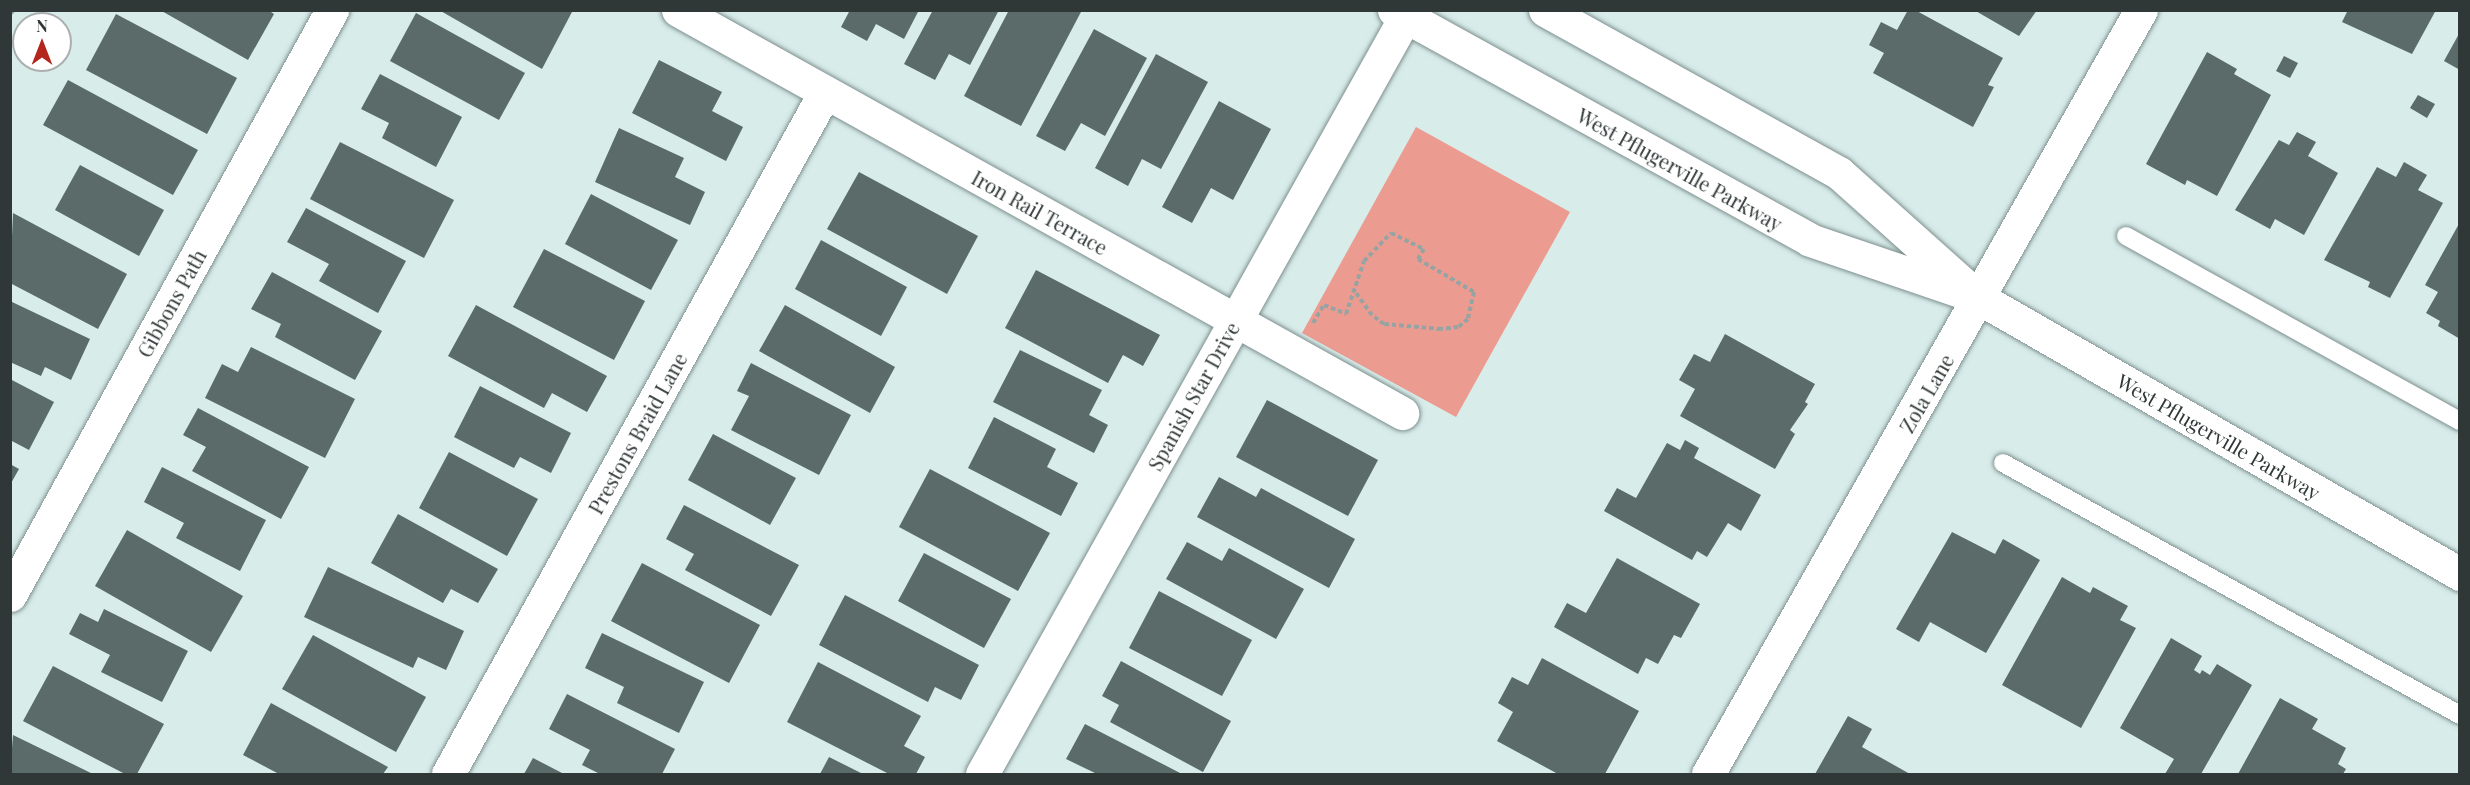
<!DOCTYPE html>
<style>
body{margin:0}
#map{position:relative;width:2470px;height:785px;overflow:hidden;background:#d8ecea;font-family:"Playfair Display",serif}
div>[style]{position:absolute}
.green>*{inset:0;background:#ec9b90}
.building>*{inset:0;background:#5a6b6a}
.path>*{height:4px;margin-top:-2px;transform-origin:0;background:repeating-linear-gradient(90deg,#95a4a3 0 4.5px,transparent 0 7.5px)}
.roads{filter:drop-shadow(0 0 2px #7d8f8e) drop-shadow(0 0 2px #7d8f8e)}
.lane>*{height:18px;margin:-9px;padding:0 9px;transform-origin:9px;border-radius:9px;background:#fff}
.street>*{height:33px;margin:-16.5px;padding:0 16.5px;transform-origin:16.5px;border-radius:16.5px;background:#fff}
.secondary>*{height:33px;margin:-16.5px;padding:0 16.5px;transform-origin:16.5px;border-radius:16.5px;background:#fff}
span{translate:-50% -50%;white-space:nowrap;text-align:center;line-height:1.15;-webkit-text-stroke:6px #fff;paint-order:stroke}
.street-label{font-size:20px;color:#2f3737}
.frame{position:absolute;inset:0;border:12px solid #2f3737;pointer-events:none}
.north{position:absolute;left:12px;top:12px;width:60px;height:60px;box-sizing:border-box;background:#fff;border:2px solid #acafaf;border-radius:50%;rotate:0deg;font-size:16px;font-weight:700;line-height:24px;text-align:center;color:#2f3737}
.north::after{content:'';display:block;margin:auto;width:21px;height:27px;background:#b4251e;clip-path:polygon(50% 0,100% 100%,50% 72%,0 100%)}
</style>
<div id="map">
<div class="green">
<div style="clip-path:polygon(1416px 127px,1570px 212px,1456px 417px,1302px 333px)"></div>
</div>
<div class="building">
<div style="clip-path:polygon(160px 10px,268px 10px,274px 14px,248px 60px)"></div>
<div style="clip-path:polygon(439px 10px,573px 10px,542px 69px)"></div>
<div style="clip-path:polygon(850px 10px,919px 10px,904px 39px,876px 24px,867px 41px,841px 27px)"></div>
<div style="clip-path:polygon(933px 10px,999px 10px,970px 65px,949px 54px,935px 80px,904px 64px)"></div>
<div style="clip-path:polygon(1009px 10px,1082px 10px,1021px 126px,964px 96px)"></div>
<div style="clip-path:polygon(1908px 10px,1915px 10px,2003px 58px,1988px 85px,1994px 87px,1973px 127px,1873px 73px,1884px 53px,1869px 45px,1881px 22px,1897px 30px)"></div>
<div style="clip-path:polygon(1974px 10px,2037px 10px,2019px 36px)"></div>
<div style="clip-path:polygon(2348px 10px,2436px 10px,2412px 54px,2342px 22px)"></div>
<div style="clip-path:polygon(416px 13px,525px 73px,499px 120px,390px 61px)"></div>
<div style="clip-path:polygon(116px 14px,237px 78px,207px 134px,86px 70px)"></div>
<div style="clip-path:polygon(1094px 29px,1147px 58px,1105px 136px,1081px 123px,1065px 151px,1036px 136px)"></div>
<div style="clip-path:polygon(2460px 32px,2460px 70px,2444px 61px)"></div>
<div style="clip-path:polygon(2207px 52px,2237px 69px,2234px 74px,2271px 95px,2217px 196px,2187px 180px,2185px 185px,2146px 164px)"></div>
<div style="clip-path:polygon(1156px 54px,1208px 82px,1161px 169px,1142px 159px,1128px 186px,1095px 168px)"></div>
<div style="clip-path:polygon(2284px 56px,2298px 63px,2290px 78px,2276px 71px)"></div>
<div style="clip-path:polygon(659px 60px,722px 92px,712px 111px,743px 127px,726px 161px,632px 113px)"></div>
<div style="clip-path:polygon(380px 74px,462px 117px,436px 167px,382px 138px,389px 123px,361px 109px)"></div>
<div style="clip-path:polygon(68px 80px,198px 150px,173px 195px,43px 125px)"></div>
<div style="clip-path:polygon(2418px 95px,2435px 104px,2427px 118px,2410px 108px)"></div>
<div style="clip-path:polygon(1219px 101px,1271px 129px,1233px 200px,1211px 188px,1192px 223px,1162px 207px)"></div>
<div style="clip-path:polygon(619px 128px,684px 158px,675px 177px,705px 192px,690px 225px,595px 182px)"></div>
<div style="clip-path:polygon(2297px 132px,2316px 142px,2308px 156px,2338px 173px,2304px 235px,2275px 219px,2270px 229px,2235px 210px,2279px 140px,2289px 145px)"></div>
<div style="clip-path:polygon(340px 142px,454px 200px,424px 258px,310px 199px)"></div>
<div style="clip-path:polygon(2404px 162px,2427px 175px,2418px 190px,2443px 203px,2390px 298px,2368px 287px,2370px 282px,2324px 260px,2377px 167px,2396px 177px)"></div>
<div style="clip-path:polygon(80px 165px,164px 210px,139px 256px,55px 210px)"></div>
<div style="clip-path:polygon(859px 172px,978px 236px,947px 294px,827px 229px)"></div>
<div style="clip-path:polygon(591px 194px,678px 240px,651px 290px,565px 244px)"></div>
<div style="clip-path:polygon(306px 208px,406px 261px,378px 313px,319px 281px,329px 264px,287px 242px)"></div>
<div style="clip-path:polygon(13px 213px,127px 274px,98px 329px,10px 283px)"></div>
<div style="clip-path:polygon(2460px 222px,2460px 339px,2438px 326px,2440px 321px,2426px 313px,2438px 292px,2425px 285px)"></div>
<div style="clip-path:polygon(821px 240px,907px 287px,881px 336px,795px 289px)"></div>
<div style="clip-path:polygon(544px 249px,645px 301px,614px 360px,513px 307px)"></div>
<div style="clip-path:polygon(1036px 270px,1160px 335px,1143px 366px,1123px 355px,1108px 383px,1005px 328px)"></div>
<div style="clip-path:polygon(272px 272px,382px 331px,355px 380px,275px 337px,281px 324px,251px 309px)"></div>
<div style="clip-path:polygon(10px 301px,90px 339px,71px 380px,45px 367px,41px 376px,10px 362px)"></div>
<div style="clip-path:polygon(476px 305px,607px 376px,587px 412px,552px 393px,544px 408px,448px 356px)"></div>
<div style="clip-path:polygon(785px 305px,895px 367px,870px 413px,759px 351px)"></div>
<div style="clip-path:polygon(1725px 334px,1815px 384px,1805px 402px,1808px 404px,1790px 430px,1795px 434px,1775px 469px,1680px 416px,1695px 389px,1679px 380px,1694px 354px,1710px 362px)"></div>
<div style="clip-path:polygon(251px 347px,355px 399px,325px 458px,205px 398px,222px 364px,238px 372px)"></div>
<div style="clip-path:polygon(1020px 350px,1102px 390px,1089px 415px,1108px 425px,1094px 453px,993px 402px)"></div>
<div style="clip-path:polygon(751px 363px,851px 415px,819px 475px,731px 430px,749px 396px,737px 391px)"></div>
<div style="clip-path:polygon(10px 379px,54px 402px,29px 450px,10px 440px)"></div>
<div style="clip-path:polygon(480px 386px,571px 433px,551px 473px,520px 457px,514px 468px,454px 437px)"></div>
<div style="clip-path:polygon(1267px 400px,1378px 460px,1348px 516px,1236px 457px)"></div>
<div style="clip-path:polygon(198px 408px,309px 467px,281px 519px,192px 471px,206px 447px,183px 435px)"></div>
<div style="clip-path:polygon(994px 417px,1056px 449px,1047px 467px,1078px 483px,1061px 516px,968px 468px)"></div>
<div style="clip-path:polygon(713px 434px,796px 478px,770px 525px,688px 480px)"></div>
<div style="clip-path:polygon(1685px 440px,1699px 448px,1694px 458px,1761px 495px,1741px 531px,1728px 523px,1707px 557px,1697px 551px,1692px 560px,1604px 511px,1617px 488px,1636px 498px,1667px 443px,1680px 450px)"></div>
<div style="clip-path:polygon(449px 452px,538px 499px,507px 556px,419px 508px)"></div>
<div style="clip-path:polygon(10px 464px,19px 469px,10px 485px)"></div>
<div style="clip-path:polygon(162px 467px,266px 520px,240px 571px,176px 538px,184px 523px,144px 502px)"></div>
<div style="clip-path:polygon(930px 469px,1050px 533px,1018px 591px,899px 527px)"></div>
<div style="clip-path:polygon(1219px 477px,1256px 497px,1261px 488px,1355px 539px,1329px 588px,1197px 517px)"></div>
<div style="clip-path:polygon(684px 505px,799px 565px,771px 616px,685px 570px,694px 554px,666px 539px)"></div>
<div style="clip-path:polygon(398px 514px,498px 569px,478px 603px,451px 589px,443px 603px,371px 563px)"></div>
<div style="clip-path:polygon(127px 530px,243px 596px,211px 652px,95px 586px)"></div>
<div style="clip-path:polygon(1952px 532px,1995px 554px,2003px 539px,2040px 560px,1986px 653px,1930px 622px,1919px 642px,1896px 629px)"></div>
<div style="clip-path:polygon(1187px 542px,1222px 561px,1229px 548px,1304px 589px,1276px 639px,1166px 579px)"></div>
<div style="clip-path:polygon(924px 553px,1011px 599px,984px 648px,898px 601px)"></div>
<div style="clip-path:polygon(1617px 558px,1700px 604px,1681px 638px,1674px 635px,1658px 664px,1646px 658px,1638px 674px,1554px 627px,1567px 603px,1586px 613px)"></div>
<div style="clip-path:polygon(642px 563px,760px 625px,729px 683px,611px 621px)"></div>
<div style="clip-path:polygon(328px 567px,464px 631px,446px 670px,418px 657px,413px 668px,304px 617px)"></div>
<div style="clip-path:polygon(2062px 577px,2090px 593px,2093px 587px,2128px 606px,2120px 620px,2136px 628px,2081px 728px,2002px 685px)"></div>
<div style="clip-path:polygon(1159px 591px,1252px 640px,1222px 696px,1129px 648px)"></div>
<div style="clip-path:polygon(845px 595px,979px 665px,961px 700px,935px 687px,928px 702px,819px 645px)"></div>
<div style="clip-path:polygon(104px 609px,188px 651px,162px 702px,101px 672px,110px 655px,69px 634px,80px 613px,98px 622px)"></div>
<div style="clip-path:polygon(602px 633px,704px 682px,679px 733px,617px 703px,624px 687px,585px 668px)"></div>
<div style="clip-path:polygon(313px 635px,426px 697px,396px 752px,282px 689px)"></div>
<div style="clip-path:polygon(2171px 638px,2202px 656px,2194px 670px,2200px 674px,2202px 670px,2210px 675px,2217px 664px,2252px 685px,2201px 774px,2165px 774px,2174px 759px,2120px 728px)"></div>
<div style="clip-path:polygon(1542px 658px,1639px 711px,1605px 774px,1558px 774px,1497px 741px,1513px 712px,1498px 703px,1512px 677px,1528px 685px)"></div>
<div style="clip-path:polygon(1121px 661px,1231px 721px,1203px 772px,1110px 722px,1119px 705px,1102px 696px)"></div>
<div style="clip-path:polygon(818px 662px,921px 716px,904px 746px,925px 757px,916px 774px,889px 774px,787px 722px)"></div>
<div style="clip-path:polygon(53px 666px,164px 724px,137px 774px,125px 774px,23px 721px)"></div>
<div style="clip-path:polygon(567px 694px,675px 749px,662px 774px,600px 774px,582px 765px,590px 750px,549px 729px)"></div>
<div style="clip-path:polygon(2280px 698px,2318px 719px,2312px 729px,2346px 748px,2338px 764px,2346px 769px,2343px 774px,2238px 774px)"></div>
<div style="clip-path:polygon(271px 703px,388px 767px,383px 774px,279px 774px,243px 755px)"></div>
<div style="clip-path:polygon(1848px 716px,1872px 729px,1862px 747px,1910px 774px,1815px 774px)"></div>
<div style="clip-path:polygon(1085px 724px,1182px 774px,1097px 774px,1066px 759px)"></div>
<div style="clip-path:polygon(13px 735px,93px 774px,10px 774px)"></div>
<div style="clip-path:polygon(829px 757px,863px 774px,820px 774px)"></div>
<div style="clip-path:polygon(533px 758px,564px 774px,524px 774px)"></div>
</div>
<div class="path">
<div style="left:10px;top:14px;width:6px;rotate:-45deg"></div>
<div style="left:1313px;top:323px;width:21px;rotate:-59deg"></div>
<div style="left:1324px;top:305px;width:24px;rotate:22deg"></div>
<div style="left:1346px;top:314px;width:56px;rotate:-71.2deg"></div>
<div style="left:1364px;top:261px;width:39px;rotate:-46deg"></div>
<div style="left:1391px;top:233px;width:37px;rotate:26deg"></div>
<div style="left:1424px;top:249px;width:12px;rotate:121deg"></div>
<div style="left:1418px;top:259px;width:65px;rotate:30.5deg"></div>
<div style="left:1474px;top:292px;width:28px;rotate:103deg"></div>
<div style="left:1468px;top:319px;width:13px;rotate:141deg"></div>
<div style="left:1458px;top:327px;width:17px;rotate:173deg"></div>
<div style="left:1441px;top:329px;width:57px;rotate:-175deg"></div>
<div style="left:1384px;top:324px;width:15px;rotate:-143deg"></div>
<div style="left:1372px;top:315px;width:27px;rotate:-126deg"></div>
</div>
<div class="roads">
<div class="lane">
<div style="left:2126px;top:236px;width:382px;rotate:29deg"></div>
<div style="left:2003px;top:463px;width:522px;rotate:28.87deg"></div>
</div>
<div class="street">
<div style="left:678px;top:10px;width:829px;rotate:29.1deg"></div>
<div style="left:10px;top:595px;width:668px;rotate:-61.17deg"></div>
<div style="left:448px;top:774px;width:779px;rotate:-61.07deg"></div>
<div style="left:982px;top:774px;width:867px;rotate:-60.8deg"></div>
<div style="left:1708px;top:774px;width:878px;rotate:-60.46deg"></div>
</div>
<div class="secondary">
<div style="left:1394px;top:10px;width:475px;rotate:28.9deg"></div>
<div style="left:1810px;top:240px;width:165px;rotate:18.8deg"></div>
<div style="left:1545px;top:10px;width:336px;rotate:29deg"></div>
<div style="left:1839px;top:173px;width:188px;rotate:41.8deg"></div>
<div style="left:1979px;top:298px;width:555px;rotate:29.85deg"></div>
</div>
</div>
<div class="street-label">
<span style="left:1680px;top:169px;rotate:29deg">West Pflugerville Parkway</span>
<span style="left:1040px;top:212px;rotate:29deg">Iron Rail Terrace</span>
<span style="left:171px;top:303px;rotate:-61deg">Gibbons Path</span>
<span style="left:1926px;top:393px;rotate:-60deg">Zola Lane</span>
<span style="left:1193px;top:396px;rotate:-61deg">Spanish Star Drive</span>
<span style="left:637px;top:433px;rotate:-61deg">Prestons Braid Lane</span>
<span style="left:2219px;top:436px;rotate:30deg">West Pflugerville Parkway</span>
</div>
<div class="frame"></div>
<div class="north">N</div>
</div>
